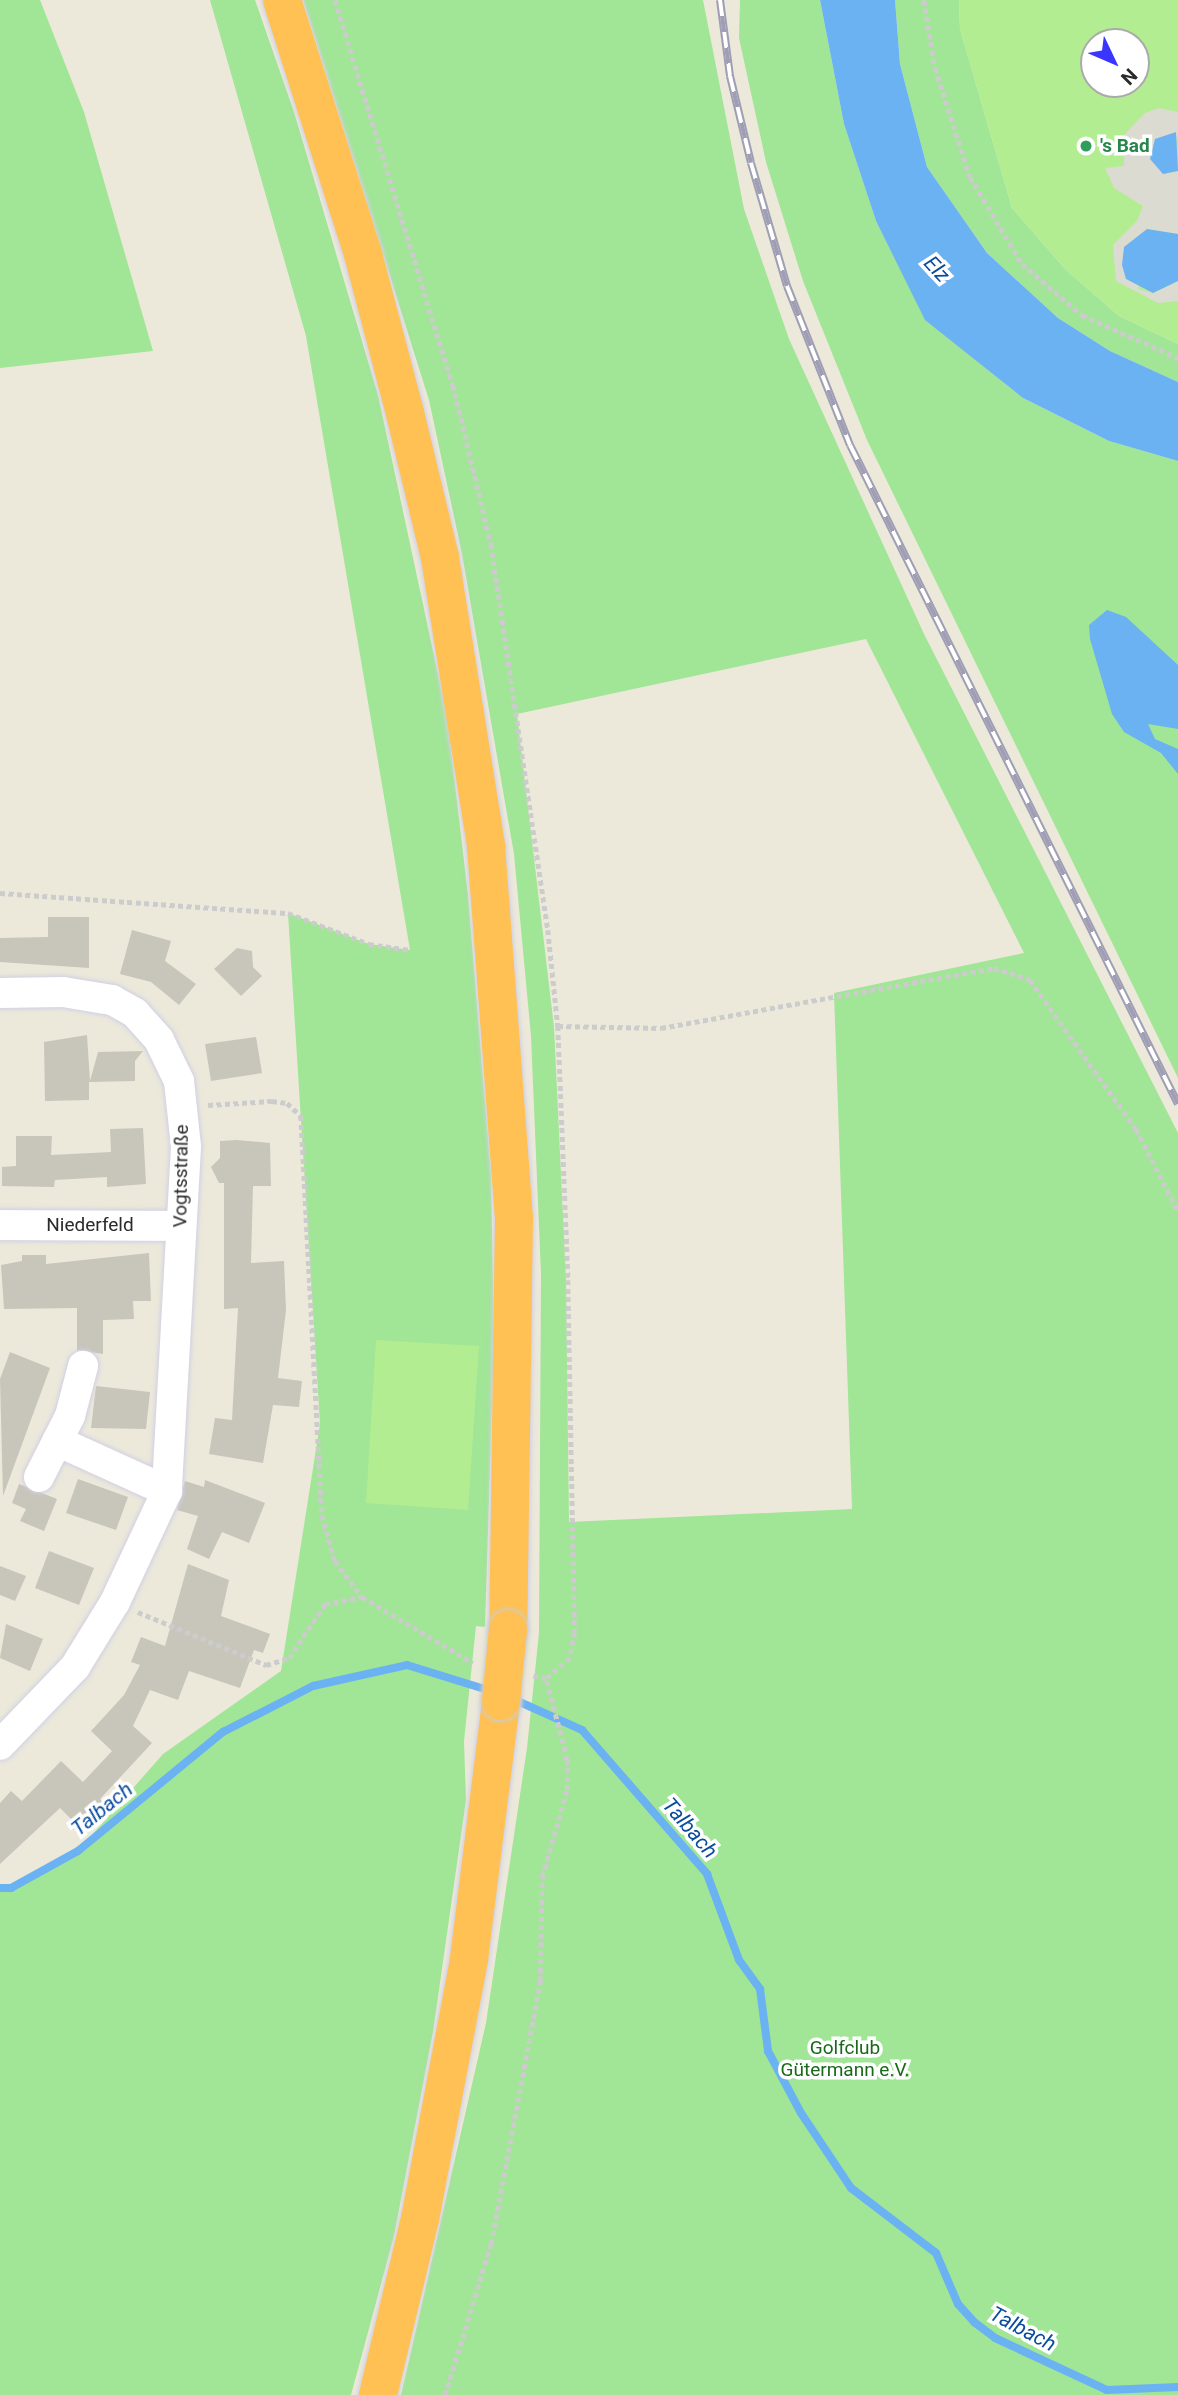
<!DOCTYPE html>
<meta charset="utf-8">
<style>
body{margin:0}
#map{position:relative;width:1178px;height:2395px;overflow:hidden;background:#ece9db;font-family:Roboto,sans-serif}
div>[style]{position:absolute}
.green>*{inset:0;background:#a1e596}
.pitch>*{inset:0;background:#b3ed91}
.plaza>*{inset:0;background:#dcdbd2}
.water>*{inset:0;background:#6bb2f2}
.stream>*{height:8px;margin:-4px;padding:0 4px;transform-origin:4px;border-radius:4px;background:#6bb2f2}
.building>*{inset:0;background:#c8c5bb}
.path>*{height:4.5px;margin-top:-2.25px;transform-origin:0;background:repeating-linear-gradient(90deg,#ccc 0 5px,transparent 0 8.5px)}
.roads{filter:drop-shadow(0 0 2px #d1d0e3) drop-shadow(0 0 2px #d1d0e3)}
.minor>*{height:30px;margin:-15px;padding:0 15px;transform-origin:15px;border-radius:15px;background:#fff}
.highway>*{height:38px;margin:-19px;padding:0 19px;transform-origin:19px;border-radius:19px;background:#ffc154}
.rail>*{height:8px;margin-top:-4px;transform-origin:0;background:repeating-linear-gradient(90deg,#fff 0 16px,#9f9eb5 0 32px);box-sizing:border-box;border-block:2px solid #9f9eb5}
.bridges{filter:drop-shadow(0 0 2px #ccc) drop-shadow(0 0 2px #ccc)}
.highway-bridge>*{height:38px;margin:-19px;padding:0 19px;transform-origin:19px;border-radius:19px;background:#ffc154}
.dots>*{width:19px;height:19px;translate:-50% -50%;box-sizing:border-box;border:4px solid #fff;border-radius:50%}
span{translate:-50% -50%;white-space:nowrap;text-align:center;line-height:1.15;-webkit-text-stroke:7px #fff;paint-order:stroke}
.leisure-label{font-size:19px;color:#27864d;font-weight:700}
.left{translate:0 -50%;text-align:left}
.street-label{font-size:19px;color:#2a2a2a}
.park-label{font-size:19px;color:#186918}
.water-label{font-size:21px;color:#094c9e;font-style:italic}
.north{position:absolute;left:1080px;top:28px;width:70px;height:70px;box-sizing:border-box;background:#fff;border:2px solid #aaa;border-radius:50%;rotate:134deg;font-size:19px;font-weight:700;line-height:28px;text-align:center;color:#2a2a2a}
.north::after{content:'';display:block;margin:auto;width:24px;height:32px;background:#3a36ff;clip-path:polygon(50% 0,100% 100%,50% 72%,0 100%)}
</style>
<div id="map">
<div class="green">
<div style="clip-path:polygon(0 0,40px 0,84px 112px,153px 351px,0 368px)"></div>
<div style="clip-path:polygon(210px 0,255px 0,294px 112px,378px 395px,447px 716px,468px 895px,491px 1175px,494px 1338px,485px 1627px,476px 1626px,464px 1741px,466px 1800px,433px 2032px,394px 2236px,351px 2395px,0 2395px,0 1888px,11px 1888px,78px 1851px,163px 1754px,281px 1671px,320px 1424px,288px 913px,369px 944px,410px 950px,306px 336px)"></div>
<div style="clip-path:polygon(evenodd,303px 0,703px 0,744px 209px,789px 339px,924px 634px,1178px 1133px,1178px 2395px,401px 2395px,486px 2023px,527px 1748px,539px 1633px,541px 1274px,531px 1036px,514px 854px,462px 554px,429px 400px,303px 0,866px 639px,1024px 953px,834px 993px,852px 1509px,569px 1522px,566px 1279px,554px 1027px,517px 714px,866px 639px)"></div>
<div style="clip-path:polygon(740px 0,820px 0,844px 124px,876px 221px,926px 320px,1023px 398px,1109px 441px,1178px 461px,1178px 1078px,867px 440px,803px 281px,766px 162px,739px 38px)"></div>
<div style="clip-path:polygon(895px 0,959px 0,960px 29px,1012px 208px,1065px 269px,1119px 316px,1178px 344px,1178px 382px,1110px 351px,1058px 318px,987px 253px,927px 167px,900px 64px)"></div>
</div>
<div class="pitch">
<div style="clip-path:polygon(evenodd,959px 0,1178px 0,1178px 344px,1119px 316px,1065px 269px,1012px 208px,960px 29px,959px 0,1094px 42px,1136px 42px,1136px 84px,1094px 84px,1094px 42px)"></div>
<div style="clip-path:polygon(376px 1340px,479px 1346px,468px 1510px,366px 1503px)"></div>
</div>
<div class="plaza">
<div style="clip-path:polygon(1159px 108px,1178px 112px,1178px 134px,1163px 174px,1178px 171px,1178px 234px,1147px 229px,1138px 289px,1153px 293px,1178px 281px,1178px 301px,1158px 303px,1116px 281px,1113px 245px,1137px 221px,1143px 206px,1114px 188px,1105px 168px,1124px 166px,1124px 135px,1145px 113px)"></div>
</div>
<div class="water">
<div style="clip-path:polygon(820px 0,895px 0,900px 64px,927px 167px,987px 253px,1058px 318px,1110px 351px,1178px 382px,1178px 461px,1109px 441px,1023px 398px,925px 320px,876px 221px,844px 124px)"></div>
<div style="clip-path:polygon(1176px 132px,1178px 171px,1163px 174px,1150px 159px,1155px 139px)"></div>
<div style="clip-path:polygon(1147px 229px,1178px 234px,1178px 281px,1153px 293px,1126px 279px,1122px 265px,1124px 247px)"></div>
<div style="clip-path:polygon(1107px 610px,1126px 617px,1178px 665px,1178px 729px,1148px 724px,1155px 739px,1178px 749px,1178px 774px,1161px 753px,1124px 732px,1112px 714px,1090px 639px,1089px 625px)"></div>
</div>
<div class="stream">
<div style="left:513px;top:1699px;width:76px;rotate:24.2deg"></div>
<div style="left:582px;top:1730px;width:191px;rotate:49deg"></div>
<div style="left:707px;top:1874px;width:92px;rotate:69.6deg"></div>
<div style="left:739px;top:1960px;width:36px;rotate:54deg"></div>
<div style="left:760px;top:1989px;width:63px;rotate:82.6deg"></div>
<div style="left:768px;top:2051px;width:70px;rotate:62deg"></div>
<div style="left:801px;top:2113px;width:90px;rotate:56.3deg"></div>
<div style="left:851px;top:2188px;width:107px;rotate:37.4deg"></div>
<div style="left:936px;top:2253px;width:56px;rotate:66.7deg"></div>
<div style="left:958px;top:2304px;width:24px;rotate:48deg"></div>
<div style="left:974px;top:2322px;width:26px;rotate:37deg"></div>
<div style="left:995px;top:2338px;width:123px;rotate:24.9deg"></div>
<div style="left:1107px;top:2390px;width:71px;rotate:-2.4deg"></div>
<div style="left:0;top:1888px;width:11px"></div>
<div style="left:11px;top:1888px;width:77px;rotate:-28.9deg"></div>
<div style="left:78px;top:1851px;width:188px;rotate:-39.4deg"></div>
<div style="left:223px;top:1732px;width:101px;rotate:-27.1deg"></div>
<div style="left:313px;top:1686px;width:96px;rotate:-12.6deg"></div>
<div style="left:407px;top:1665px;width:88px;rotate:17.2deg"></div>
</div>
<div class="building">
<div style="clip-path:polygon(48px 917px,89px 917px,89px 968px,0 962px,0 938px,48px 937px)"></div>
<div style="clip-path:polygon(132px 930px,171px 941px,165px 961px,196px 984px,179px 1005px,151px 982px,120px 974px)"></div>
<div style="clip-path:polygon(237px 948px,252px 951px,253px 967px,262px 976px,241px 996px,214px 969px)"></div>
<div style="clip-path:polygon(87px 1035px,90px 1081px,98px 1052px,143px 1051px,135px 1061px,135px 1081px,89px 1082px,89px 1100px,45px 1101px,44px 1042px)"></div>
<div style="clip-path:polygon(256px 1037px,262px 1073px,211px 1081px,205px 1044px)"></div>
<div style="clip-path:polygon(143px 1128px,146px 1184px,107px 1187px,107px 1177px,55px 1180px,54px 1187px,2px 1186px,2px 1167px,16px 1166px,16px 1136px,52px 1136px,51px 1155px,111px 1152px,110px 1129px)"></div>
<div style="clip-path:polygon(237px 1140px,270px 1143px,271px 1186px,253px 1186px,251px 1263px,284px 1261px,286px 1310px,278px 1378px,302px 1381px,299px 1407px,273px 1405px,263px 1463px,209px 1454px,215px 1418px,232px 1420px,238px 1308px,224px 1309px,224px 1183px,219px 1183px,211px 1167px,220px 1158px,220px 1141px)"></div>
<div style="clip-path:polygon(149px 1253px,151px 1301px,133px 1301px,134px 1319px,103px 1320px,103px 1354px,77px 1350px,77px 1308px,4px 1309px,1px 1265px,22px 1261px,22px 1255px,46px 1255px,46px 1264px)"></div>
<div style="clip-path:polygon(10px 1352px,50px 1368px,3px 1496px,0 1379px)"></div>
<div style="clip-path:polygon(96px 1386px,150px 1392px,146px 1429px,91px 1428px)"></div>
<div style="clip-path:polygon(78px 1479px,128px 1497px,116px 1530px,66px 1513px)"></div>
<div style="clip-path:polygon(205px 1480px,265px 1503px,249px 1543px,222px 1532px,209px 1559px,187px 1549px,198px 1516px,177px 1510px,185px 1481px,204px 1487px)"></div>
<div style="clip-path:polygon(19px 1484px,57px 1499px,44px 1531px,20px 1521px,26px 1509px,12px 1503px)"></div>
<div style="clip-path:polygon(49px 1551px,94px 1568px,79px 1605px,35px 1588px)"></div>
<div style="clip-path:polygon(188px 1564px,229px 1580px,221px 1616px,270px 1634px,263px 1653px,254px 1650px,240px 1688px,189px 1671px,178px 1700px,150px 1690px,133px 1726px,152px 1743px,100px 1799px,107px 1806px,83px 1831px,60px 1808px,0 1864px,0 1803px,11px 1791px,22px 1801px,61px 1761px,83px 1782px,112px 1751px,91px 1731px,124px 1695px,140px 1665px,131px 1662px,141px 1637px,165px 1646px)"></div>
<div style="clip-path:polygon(0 1566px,26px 1576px,15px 1601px,0 1595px)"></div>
<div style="clip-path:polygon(6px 1624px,43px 1639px,30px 1671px,0 1658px)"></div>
</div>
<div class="path">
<div style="left:335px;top:0;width:403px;rotate:73deg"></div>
<div style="left:453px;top:385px;width:163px;rotate:76.6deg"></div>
<div style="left:491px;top:544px;width:390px;rotate:81.6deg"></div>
<div style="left:548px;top:930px;width:97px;rotate:84.1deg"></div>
<div style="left:558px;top:1026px;width:254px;rotate:87.7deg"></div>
<div style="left:568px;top:1280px;width:352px;rotate:88.9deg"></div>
<div style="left:575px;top:1632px;width:26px;rotate:101deg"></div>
<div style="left:570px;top:1658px;width:32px;rotate:139deg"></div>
<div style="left:546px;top:1679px;width:13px;rotate:-167deg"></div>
<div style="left:924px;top:0;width:69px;rotate:80.8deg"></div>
<div style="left:935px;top:68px;width:114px;rotate:72.2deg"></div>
<div style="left:970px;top:177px;width:101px;rotate:59.1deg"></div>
<div style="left:1022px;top:264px;width:79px;rotate:40.4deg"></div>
<div style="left:1082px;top:315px;width:105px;rotate:24.1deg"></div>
<div style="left:0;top:893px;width:289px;rotate:4deg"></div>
<div style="left:288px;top:913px;width:87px;rotate:20.9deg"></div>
<div style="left:369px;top:944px;width:41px;rotate:8.3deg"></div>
<div style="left:558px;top:1026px;width:103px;rotate:1.1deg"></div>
<div style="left:661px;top:1028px;width:338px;rotate:-10.2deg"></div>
<div style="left:994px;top:968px;width:38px;rotate:18deg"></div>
<div style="left:1030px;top:980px;width:183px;rotate:54.6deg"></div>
<div style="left:1136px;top:1129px;width:92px;rotate:62.9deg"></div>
<div style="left:208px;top:1105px;width:64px;rotate:-3.6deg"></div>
<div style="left:272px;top:1101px;width:15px;rotate:8deg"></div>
<div style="left:287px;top:1103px;width:19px;rotate:43deg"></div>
<div style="left:301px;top:1116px;width:400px;rotate:87deg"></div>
<div style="left:322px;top:1515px;width:48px;rotate:74.2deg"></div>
<div style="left:335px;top:1561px;width:45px;rotate:53.1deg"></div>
<div style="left:362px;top:1597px;width:129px;rotate:30.7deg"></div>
<div style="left:138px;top:1612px;width:139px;rotate:22.5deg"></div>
<div style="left:266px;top:1665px;width:24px;rotate:-17deg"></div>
<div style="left:289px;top:1658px;width:65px;rotate:-56.3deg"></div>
<div style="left:325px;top:1604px;width:37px;rotate:-11deg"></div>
<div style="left:445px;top:2395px;width:158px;rotate:-73.1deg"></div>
<div style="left:491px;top:2244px;width:268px;rotate:-79.4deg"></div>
<div style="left:540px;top:1981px;width:104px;rotate:-88.9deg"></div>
<div style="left:542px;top:1877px;width:91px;rotate:-74deg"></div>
<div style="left:567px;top:1790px;width:30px;rotate:-90deg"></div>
<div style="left:567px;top:1760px;width:84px;rotate:-104.5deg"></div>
</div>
<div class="roads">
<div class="minor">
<div style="left:0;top:993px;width:63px;rotate:-0.9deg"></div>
<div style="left:63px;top:992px;width:50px;rotate:9.3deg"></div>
<div style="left:112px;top:1000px;width:26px;rotate:29deg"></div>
<div style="left:135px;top:1013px;width:36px;rotate:48deg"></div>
<div style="left:159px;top:1040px;width:46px;rotate:64deg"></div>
<div style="left:179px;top:1081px;width:66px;rotate:83.9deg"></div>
<div style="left:186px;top:1147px;width:345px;rotate:93.2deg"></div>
<div style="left:167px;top:1491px;width:123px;rotate:115.1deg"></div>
<div style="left:115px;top:1602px;width:76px;rotate:121.6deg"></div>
<div style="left:75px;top:1667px;width:108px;rotate:133.9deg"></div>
<div style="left:0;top:1225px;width:180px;rotate:0.3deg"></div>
<div style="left:57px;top:1441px;width:121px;rotate:24.4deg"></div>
<div style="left:39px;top:1477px;width:68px;rotate:-63.1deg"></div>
<div style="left:70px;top:1416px;width:52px;rotate:-75.4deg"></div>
</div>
<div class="highway">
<div style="left:282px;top:0;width:267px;rotate:72.3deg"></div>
<div style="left:363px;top:254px;width:164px;rotate:75.2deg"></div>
<div style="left:405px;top:413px;width:149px;rotate:76.4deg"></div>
<div style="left:440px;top:558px;width:292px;rotate:80.9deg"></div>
<div style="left:486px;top:846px;width:373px;rotate:85.7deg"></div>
<div style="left:514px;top:1218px;width:411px;rotate:90.8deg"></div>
<div style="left:378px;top:2395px;width:181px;rotate:-76.6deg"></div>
<div style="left:420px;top:2219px;width:265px;rotate:-79.3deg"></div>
<div style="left:469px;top:1959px;width:260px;rotate:-82.9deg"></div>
</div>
</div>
<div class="rail">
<div style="left:720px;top:0;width:77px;rotate:82.5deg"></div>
<div style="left:730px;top:76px;width:89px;rotate:76.4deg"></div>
<div style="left:751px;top:163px;width:128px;rotate:73.7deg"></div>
<div style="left:787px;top:286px;width:171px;rotate:68.4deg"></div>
<div style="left:850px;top:445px;width:736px;rotate:63.54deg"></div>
</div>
<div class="bridges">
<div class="highway-bridge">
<div style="left:501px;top:1701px;width:72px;rotate:-84.4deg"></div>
</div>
</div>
<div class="dots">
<div style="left:1086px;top:146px;background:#2e9e5b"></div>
</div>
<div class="leisure-label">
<span class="left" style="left:1100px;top:146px">'s Bad</span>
</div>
<div class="street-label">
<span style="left:181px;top:1176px;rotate:-89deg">Vogtsstraße</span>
<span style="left:90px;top:1225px">Niederfeld</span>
</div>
<div class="park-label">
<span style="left:845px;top:2059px">Golfclub<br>Gütermann e.V.</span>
</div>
<div class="water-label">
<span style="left:937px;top:269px;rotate:47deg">Elz</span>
<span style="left:102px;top:1809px;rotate:-39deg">Talbach</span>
<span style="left:690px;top:1828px;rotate:49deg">Talbach</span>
<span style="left:1023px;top:2329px;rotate:28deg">Talbach</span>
</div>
<div class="north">N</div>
</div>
